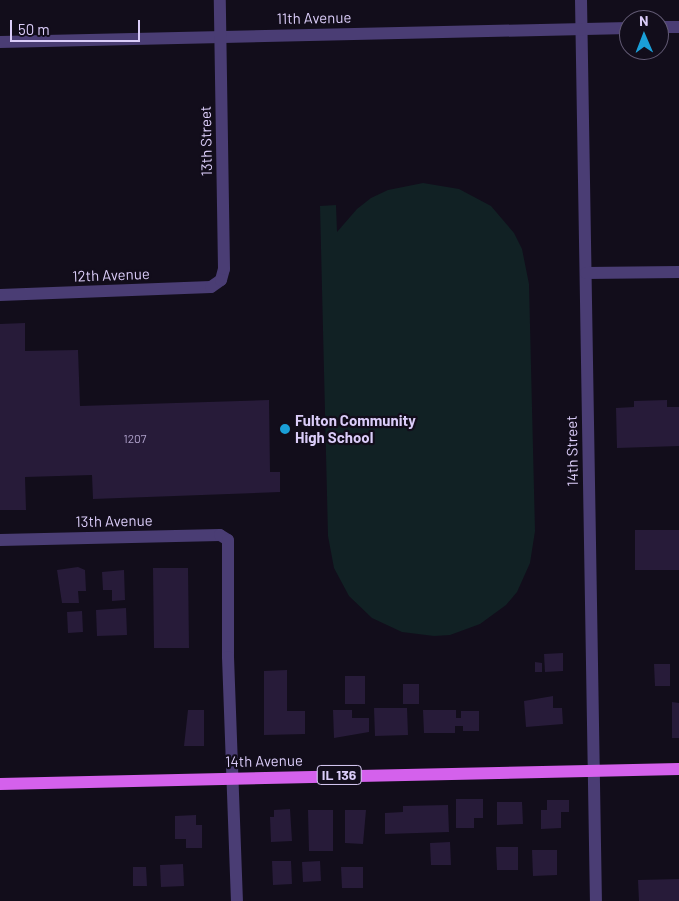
<!DOCTYPE html>
<style>
body{margin:0}
#map{position:relative;width:679px;height:901px;overflow:hidden;background:#120d1b;font-family:Barlow,sans-serif}
div>[style]{position:absolute}
.green>*{inset:0;background:#112124}
.building>*{inset:0;background:#271b39}
.street>*{height:12px;margin:-6px;padding:0 6px;transform-origin:6px;border-radius:6px;background:#4a3d74}
.primary>*{height:12px;margin:-6px;padding:0 6px;transform-origin:6px;border-radius:6px;background:#d461ec}
.dots>*{width:14px;height:14px;translate:-50% -50%;box-sizing:border-box;border:2px solid #120d1b;border-radius:50%}
span{translate:-50% -50%;white-space:nowrap;text-align:center;line-height:1.15;-webkit-text-stroke:4.5px #120d1b;paint-order:stroke}
.number-label{font-size:12px;color:#aea0c9}
.number-label span{-webkit-text-stroke-width:0}
.shield-label span{padding:1px 4px;background:#120d1b;border:1px solid;border-radius:4px;-webkit-text-stroke-width:0}
.shield-label{font-size:14px;color:#dbcdf9;font-weight:700}
.street-label{font-size:15px;color:#dbcdf9}
.poi-label{font-size:15px;color:#dbcdf9;font-weight:700}
.left{translate:0 -50%;text-align:left}
.north{position:absolute;left:619px;top:10px;width:50px;height:50px;box-sizing:border-box;background:#120d1b;border:1px solid #625a74;border-radius:50%;rotate:359deg;font-size:14px;font-weight:700;line-height:20px;text-align:center;color:#dbcdf9}
.north::after{content:'';display:block;margin:auto;width:18px;height:22px;background:#1a9fd8;clip-path:polygon(50% 0,100% 100%,50% 72%,0 100%)}
.scale{position:absolute;left:10px;top:20px;width:130px;height:22px;box-sizing:border-box;border:2px solid #dbcdf9;border-top:0;padding-left:6px;font-size:15px;line-height:18px;white-space:nowrap;color:#dbcdf9;-webkit-text-stroke:4px #120d1b;paint-order:stroke}
</style>
<div id="map">
<div class="green">
<div style="clip-path:polygon(423px 183px,459px 189px,491px 206px,514px 233px,522px 249px,529px 284px,535px 531px,530px 563px,517px 592px,506px 605px,480px 624px,450px 635px,434px 636px,402px 632px,372px 618px,349px 596px,334px 568px,328px 536px,320px 206px,336px 205px,337px 232px,357px 209px,371px 198px,388px 190px)"></div>
</div>
<div class="building">
<div style="clip-path:polygon(25px 323px,25px 351px,78px 350px,80px 406px,269px 400px,270px 472px,280px 472px,280px 492px,93px 499px,92px 475px,25px 477px,26px 510px,0 510px,0 324px)"></div>
<div style="clip-path:polygon(667px 400px,667px 407px,679px 407px,679px 446px,617px 448px,616px 408px,634px 407px,634px 401px)"></div>
<div style="clip-path:polygon(635px 530px,679px 530px,679px 570px,635px 570px)"></div>
<div style="clip-path:polygon(78px 567px,85px 570px,86px 591px,78px 591px,79px 603px,62px 603px,57px 570px)"></div>
<div style="clip-path:polygon(153px 568px,188px 568px,189px 648px,154px 648px)"></div>
<div style="clip-path:polygon(124px 570px,125px 600px,112px 601px,112px 590px,103px 590px,102px 572px)"></div>
<div style="clip-path:polygon(126px 608px,127px 635px,97px 636px,96px 610px)"></div>
<div style="clip-path:polygon(82px 611px,83px 632px,68px 633px,67px 612px)"></div>
<div style="clip-path:polygon(563px 653px,563px 671px,545px 672px,544px 654px)"></div>
<div style="clip-path:polygon(535px 662px,542px 663px,542px 672px,535px 672px)"></div>
<div style="clip-path:polygon(654px 664px,670px 664px,670px 686px,655px 686px)"></div>
<div style="clip-path:polygon(287px 670px,287px 711px,305px 711px,305px 734px,264px 735px,264px 671px)"></div>
<div style="clip-path:polygon(345px 676px,365px 676px,365px 704px,345px 704px)"></div>
<div style="clip-path:polygon(403px 684px,419px 684px,419px 704px,403px 704px)"></div>
<div style="clip-path:polygon(553px 696px,553px 708px,562px 708px,563px 724px,526px 727px,524px 701px)"></div>
<div style="clip-path:polygon(672px 702px,679px 703px,679px 738px,672px 738px)"></div>
<div style="clip-path:polygon(374px 708px,407px 708px,408px 735px,375px 736px)"></div>
<div style="clip-path:polygon(188px 710px,204px 710px,204px 746px,184px 746px)"></div>
<div style="clip-path:polygon(333px 710px,352px 710px,352px 718px,369px 718px,369px 732px,334px 738px)"></div>
<div style="clip-path:polygon(423px 710px,456px 710px,456px 718px,461px 718px,461px 711px,479px 711px,479px 731px,463px 731px,463px 726px,455px 726px,455px 733px,424px 733px)"></div>
<div style="clip-path:polygon(456px 799px,483px 799px,483px 818px,474px 818px,474px 828px,456px 828px)"></div>
<div style="clip-path:polygon(547px 800px,569px 800px,569px 812px,561px 812px,561px 828px,541px 829px,541px 810px,547px 810px)"></div>
<div style="clip-path:polygon(497px 802px,522px 802px,523px 824px,497px 825px)"></div>
<div style="clip-path:polygon(448px 805px,449px 832px,385px 834px,385px 813px,403px 812px,403px 806px)"></div>
<div style="clip-path:polygon(290px 809px,292px 841px,271px 842px,270px 817px,274px 817px,274px 810px)"></div>
<div style="clip-path:polygon(308px 810px,333px 810px,333px 851px,309px 851px)"></div>
<div style="clip-path:polygon(345px 810px,366px 810px,363px 844px,345px 843px)"></div>
<div style="clip-path:polygon(196px 815px,196px 825px,202px 825px,202px 848px,186px 848px,186px 839px,175px 839px,175px 816px)"></div>
<div style="clip-path:polygon(450px 842px,451px 865px,431px 865px,430px 843px)"></div>
<div style="clip-path:polygon(496px 847px,518px 847px,518px 870px,497px 870px)"></div>
<div style="clip-path:polygon(532px 850px,557px 850px,557px 875px,533px 876px)"></div>
<div style="clip-path:polygon(272px 861px,291px 861px,292px 884px,273px 885px)"></div>
<div style="clip-path:polygon(320px 861px,321px 881px,303px 882px,302px 862px)"></div>
<div style="clip-path:polygon(183px 864px,184px 886px,161px 887px,160px 865px)"></div>
<div style="clip-path:polygon(133px 867px,146px 867px,147px 886px,133px 886px)"></div>
<div style="clip-path:polygon(341px 867px,363px 867px,363px 888px,342px 888px)"></div>
<div style="clip-path:polygon(679px 879px,679px 901px,639px 901px,638px 880px)"></div>
</div>
<div class="street">
<div style="left:581px;top:0;width:901px;rotate:89.05deg"></div>
<div style="left:659px;top:27px;width:20px"></div>
<div style="left:0;top:42px;width:629px;rotate:-1.28deg"></div>
<div style="left:586px;top:273px;width:93px;rotate:-0.6deg"></div>
<div style="left:0;top:295px;width:211px;rotate:-2.2deg"></div>
<div style="left:211px;top:287px;width:12px;rotate:-35deg"></div>
<div style="left:221px;top:280px;width:11px;rotate:-75deg"></div>
<div style="left:224px;top:269px;width:269px;rotate:-90.9deg"></div>
<div style="left:0;top:540px;width:220px;rotate:-1.3deg"></div>
<div style="left:220px;top:535px;width:9px;rotate:32deg"></div>
<div style="left:228px;top:540px;width:117px;rotate:90deg"></div>
<div style="left:228px;top:657px;width:244px;rotate:87.9deg"></div>
</div>
<div class="primary">
<div style="left:0;top:784px;width:679px;rotate:-1.27deg"></div>
</div>
<div class="dots">
<div style="left:285px;top:429px;background:#1a9fd8"></div>
</div>
<div class="number-label">
<span style="left:135px;top:439px">1207</span>
</div>
<div class="shield-label">
<span style="left:339px;top:775px">IL 136</span>
</div>
<div class="street-label">
<span style="left:314px;top:18px;rotate:-1deg">11th Avenue</span>
<span style="left:206px;top:141px;rotate:-91deg">13th Street</span>
<span style="left:111px;top:275px;rotate:-2deg">12th Avenue</span>
<span style="left:572px;top:451px;rotate:-91deg">14th Street</span>
<span style="left:114px;top:521px;rotate:-1deg">13th Avenue</span>
<span style="left:264px;top:761px;rotate:-1deg">14th Avenue</span>
</div>
<div class="poi-label">
<span class="left" style="left:295px;top:429px">Fulton Community<br>High School</span>
</div>
<div class="north">N</div>
<div class="scale">50 m</div>
</div>
